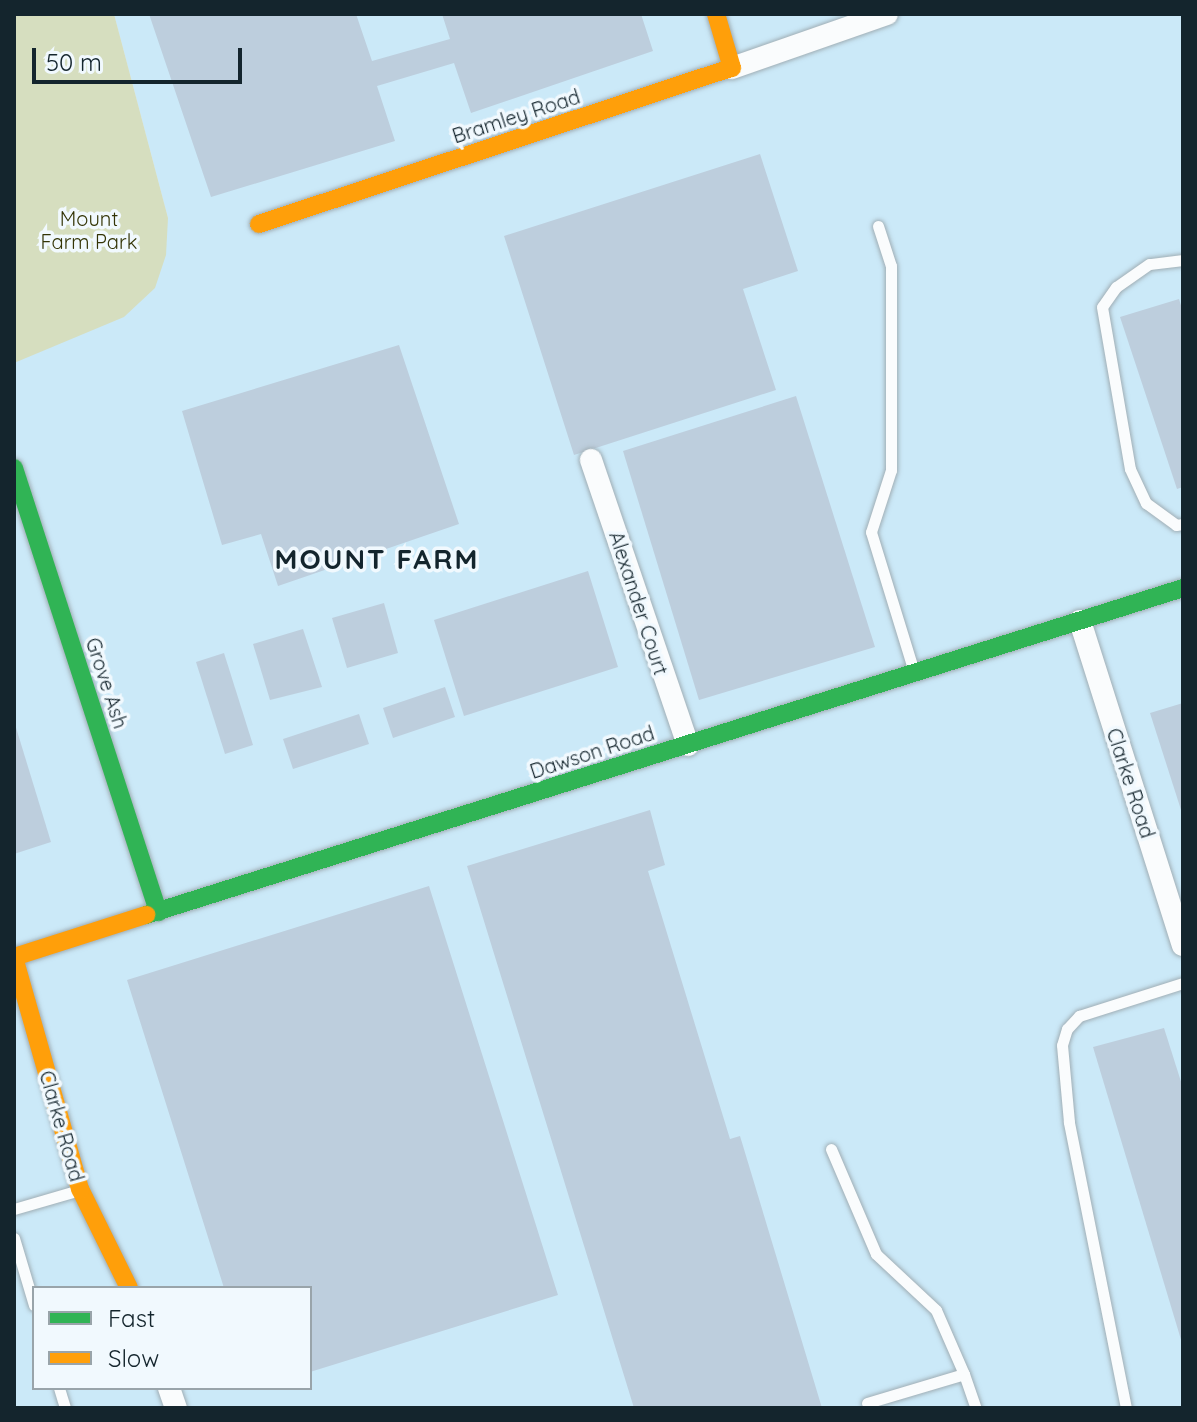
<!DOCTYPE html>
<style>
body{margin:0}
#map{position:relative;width:1197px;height:1422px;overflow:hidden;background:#deecf4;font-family:Quicksand,sans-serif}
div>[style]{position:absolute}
.built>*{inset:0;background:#cbe9f8}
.green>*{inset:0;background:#d6debf}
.building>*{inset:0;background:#bdcedd}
.roads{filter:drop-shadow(0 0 2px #a0aeb5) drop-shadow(0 0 2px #a0aeb5)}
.lane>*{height:11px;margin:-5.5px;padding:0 5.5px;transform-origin:5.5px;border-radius:5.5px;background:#fafcfd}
.street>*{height:22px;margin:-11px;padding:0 11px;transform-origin:11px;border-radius:11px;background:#fafcfd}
.fast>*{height:18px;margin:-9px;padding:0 9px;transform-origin:9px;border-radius:9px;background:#30b455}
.slow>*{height:18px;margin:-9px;padding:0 9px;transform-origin:9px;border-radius:9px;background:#ff9f0a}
span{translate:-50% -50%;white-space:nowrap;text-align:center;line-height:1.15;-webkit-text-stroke:7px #f1f9fe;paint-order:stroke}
.street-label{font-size:20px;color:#14252d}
.park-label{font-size:20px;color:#333405}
.district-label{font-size:28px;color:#14252d;font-weight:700;letter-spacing:2px}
.frame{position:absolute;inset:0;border:16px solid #14252d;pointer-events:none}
.legend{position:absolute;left:32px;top:1286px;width:280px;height:104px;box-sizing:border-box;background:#f1f9fe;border:2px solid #99a4aa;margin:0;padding:10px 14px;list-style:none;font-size:24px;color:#14252d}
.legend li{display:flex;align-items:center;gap:16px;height:40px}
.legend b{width:40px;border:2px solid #99a4aa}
.scale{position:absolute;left:32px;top:48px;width:210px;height:36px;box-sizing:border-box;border:4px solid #14252d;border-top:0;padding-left:10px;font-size:24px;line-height:28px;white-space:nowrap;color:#14252d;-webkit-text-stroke:6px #f1f9fe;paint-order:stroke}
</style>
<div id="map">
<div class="built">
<div style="clip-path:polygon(evenodd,114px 14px,1183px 14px,1183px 1408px,14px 1408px,14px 363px,168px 218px,114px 14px,34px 1288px,310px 1288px,310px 1388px,34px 1388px,34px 1288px)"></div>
</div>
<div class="green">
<div style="clip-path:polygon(14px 14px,114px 14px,168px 218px,166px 255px,155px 288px,124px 317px,14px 363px)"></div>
</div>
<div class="building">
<div style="clip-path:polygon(149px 14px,356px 14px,372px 61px,450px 39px,442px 14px,641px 14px,653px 51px,471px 113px,454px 63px,377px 86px,395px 141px,211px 197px)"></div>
<div style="clip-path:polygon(760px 154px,798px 271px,743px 289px,776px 390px,574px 455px,504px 236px)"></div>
<div style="clip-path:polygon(1179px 299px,1183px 312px,1183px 487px,1177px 489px,1120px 317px)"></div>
<div style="clip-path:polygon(399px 345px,459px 524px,278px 586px,261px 534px,222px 545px,182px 411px)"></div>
<div style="clip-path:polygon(796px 396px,875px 647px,699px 700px,623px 451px)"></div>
<div style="clip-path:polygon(588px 571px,618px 667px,464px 716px,434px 620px)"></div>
<div style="clip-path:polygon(384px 603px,398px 653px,347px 668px,332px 618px)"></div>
<div style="clip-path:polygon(303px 629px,322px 687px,270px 700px,253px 644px)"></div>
<div style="clip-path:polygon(224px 653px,253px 745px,225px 754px,196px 662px)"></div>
<div style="clip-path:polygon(445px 687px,455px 717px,393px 738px,383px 708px)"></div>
<div style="clip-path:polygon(1183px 703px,1183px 813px,1182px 813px,1150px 713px)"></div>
<div style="clip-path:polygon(359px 714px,369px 744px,293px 769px,283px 739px)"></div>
<div style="clip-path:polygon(14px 721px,51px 842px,14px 854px)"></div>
<div style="clip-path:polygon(650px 810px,665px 865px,648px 871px,730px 1139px,740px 1136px,822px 1408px,634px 1408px,467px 866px)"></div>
<div style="clip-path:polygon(429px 886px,558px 1295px,310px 1372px,310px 1288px,224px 1288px,127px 980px)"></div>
<div style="clip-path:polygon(1164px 1028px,1183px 1088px,1182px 1343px,1093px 1047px)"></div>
</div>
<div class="roads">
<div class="lane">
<div style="left:878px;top:226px;width:42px;rotate:72deg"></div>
<div style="left:891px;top:266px;width:204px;rotate:90deg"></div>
<div style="left:891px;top:470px;width:65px;rotate:107.9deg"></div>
<div style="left:871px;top:532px;width:146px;rotate:72.9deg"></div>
<div style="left:1183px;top:260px;width:34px;rotate:173deg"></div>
<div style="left:1149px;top:264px;width:40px;rotate:145.1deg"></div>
<div style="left:1116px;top:287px;width:24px;rotate:125deg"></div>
<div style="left:1102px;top:307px;width:164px;rotate:80.2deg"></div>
<div style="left:1130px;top:469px;width:38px;rotate:65deg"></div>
<div style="left:1146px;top:503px;width:37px;rotate:36deg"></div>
<div style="left:1176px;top:525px;width:7px;rotate:-8deg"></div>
<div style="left:831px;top:1149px;width:114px;rotate:66.8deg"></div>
<div style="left:876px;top:1254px;width:82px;rotate:43deg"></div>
<div style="left:936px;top:1310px;width:70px;rotate:66.4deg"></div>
<div style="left:14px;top:1209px;width:65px;rotate:-16.2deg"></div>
<div style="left:14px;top:1238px;width:70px;rotate:73.4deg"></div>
<div style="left:59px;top:1388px;width:21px;rotate:73deg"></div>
<div style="left:867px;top:1403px;width:101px;rotate:-16.6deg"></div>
<div style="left:964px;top:1374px;width:36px;rotate:71deg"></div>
<div style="left:1126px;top:1408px;width:292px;rotate:-101.3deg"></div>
<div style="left:1069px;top:1122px;width:77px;rotate:-95.2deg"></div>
<div style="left:1062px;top:1045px;width:17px;rotate:-73deg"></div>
<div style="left:1067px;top:1029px;width:18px;rotate:-47deg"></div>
<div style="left:1079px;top:1016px;width:109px;rotate:-17.6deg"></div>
</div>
<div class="street">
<div style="left:732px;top:68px;width:164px;rotate:-19.2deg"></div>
<div style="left:591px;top:460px;width:301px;rotate:71.2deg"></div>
<div style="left:1080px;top:621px;width:340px;rotate:72.4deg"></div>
<div style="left:169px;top:1388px;width:21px;rotate:71deg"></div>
</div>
<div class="fast">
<div style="left:14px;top:468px;width:467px;rotate:72deg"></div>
<div style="left:146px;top:915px;width:1087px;rotate:-17.5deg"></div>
</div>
<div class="slow">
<div style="left:259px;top:224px;width:498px;rotate:-18.3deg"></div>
<div style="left:732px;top:68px;width:56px;rotate:-106.5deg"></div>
<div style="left:129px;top:1288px;width:110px;rotate:-116.3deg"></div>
<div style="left:80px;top:1189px;width:241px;rotate:-105.9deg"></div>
<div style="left:14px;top:957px;width:139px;rotate:-17.7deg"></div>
</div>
</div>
<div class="street-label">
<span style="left:516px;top:116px;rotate:-18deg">Bramley Road</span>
<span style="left:639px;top:603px;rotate:72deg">Alexander Court</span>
<span style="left:107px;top:683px;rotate:72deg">Grove Ash</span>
<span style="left:592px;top:752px;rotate:-18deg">Dawson Road</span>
<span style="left:1131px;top:783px;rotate:72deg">Clarke Road</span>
<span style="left:62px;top:1126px;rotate:74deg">Clarke Road</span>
</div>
<div class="park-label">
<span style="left:89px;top:230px">Mount<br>Farm Park</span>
</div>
<div class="district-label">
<span style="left:377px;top:559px">MOUNT FARM</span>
</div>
<div class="frame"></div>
<ul class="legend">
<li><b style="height:10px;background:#30b455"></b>Fast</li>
<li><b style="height:10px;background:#ff9f0a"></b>Slow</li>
</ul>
<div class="scale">50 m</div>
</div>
